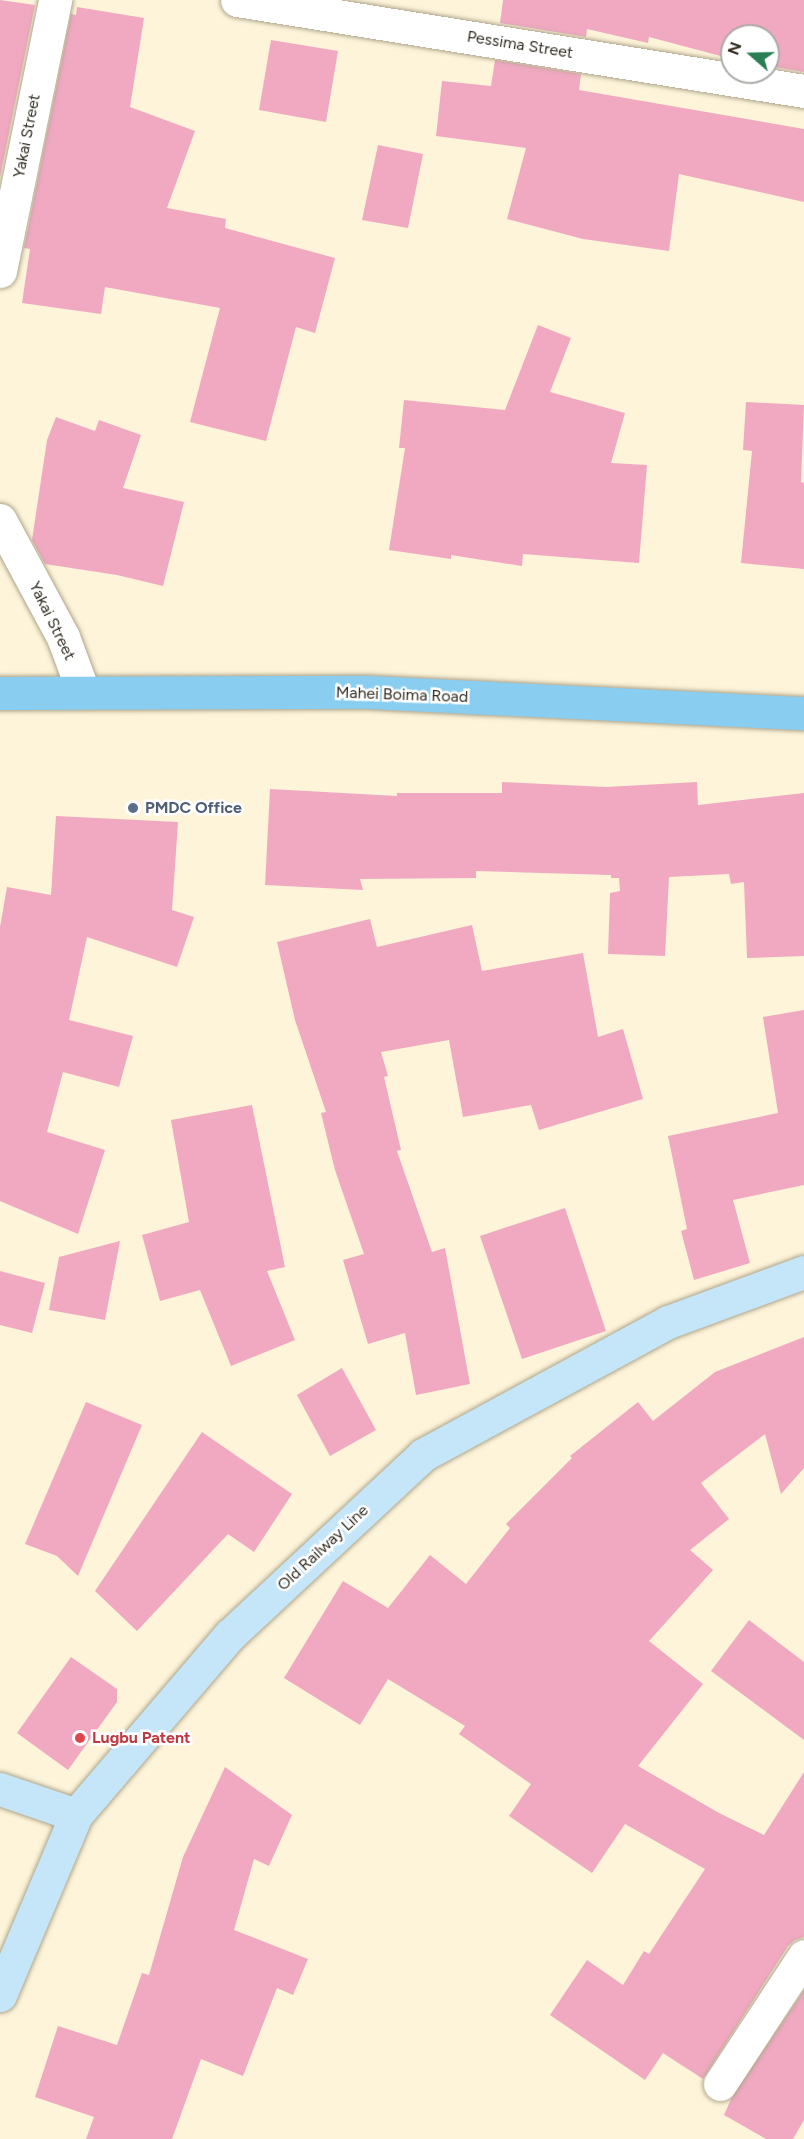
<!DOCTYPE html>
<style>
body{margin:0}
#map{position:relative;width:804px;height:2139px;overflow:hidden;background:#fdf4d9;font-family:Figtree,sans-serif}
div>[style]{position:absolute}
.building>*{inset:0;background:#f0a9c1}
.roads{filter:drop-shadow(0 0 2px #aea58c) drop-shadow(0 0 2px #aea58c)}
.street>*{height:33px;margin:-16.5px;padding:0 16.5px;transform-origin:16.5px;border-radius:16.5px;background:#fff}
.secondary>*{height:33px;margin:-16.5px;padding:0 16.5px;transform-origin:16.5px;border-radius:16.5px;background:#c4e6f8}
.primary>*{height:33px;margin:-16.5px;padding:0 16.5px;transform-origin:16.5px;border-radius:16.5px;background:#89cef1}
.dots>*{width:16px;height:16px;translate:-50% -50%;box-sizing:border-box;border:3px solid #fff;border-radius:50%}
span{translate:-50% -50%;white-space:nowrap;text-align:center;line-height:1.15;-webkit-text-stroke:5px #fff;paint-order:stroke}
.street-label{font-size:16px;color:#322e24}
.service-label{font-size:16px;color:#4e5e75;font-weight:700}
.left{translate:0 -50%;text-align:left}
.health-label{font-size:16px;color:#be3a42;font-weight:700}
.north{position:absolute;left:720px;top:24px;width:60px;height:60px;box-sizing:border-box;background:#fff;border:2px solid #adaba7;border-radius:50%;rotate:290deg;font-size:16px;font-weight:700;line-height:24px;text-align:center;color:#322e24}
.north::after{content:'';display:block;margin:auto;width:21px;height:27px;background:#297f53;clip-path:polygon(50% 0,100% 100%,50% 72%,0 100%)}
</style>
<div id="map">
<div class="building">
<div style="clip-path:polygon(0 0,35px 5px,0 177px)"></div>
<div style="clip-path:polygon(503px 0,804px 0,804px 72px,768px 66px,768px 36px,732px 36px,732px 59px,649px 37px,648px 43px,587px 29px,586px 37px,500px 23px)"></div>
<div style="clip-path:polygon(77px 7px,144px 18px,130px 107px,195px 131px,167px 208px,226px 219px,225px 228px,335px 258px,315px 333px,296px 327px,266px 441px,190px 422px,220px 308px,105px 287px,101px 314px,22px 303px,30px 249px,24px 248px,71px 14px,76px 15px)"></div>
<div style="clip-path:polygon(271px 40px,338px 51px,326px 122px,259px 110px)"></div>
<div style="clip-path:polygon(495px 60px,581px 74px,579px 90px,804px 129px,804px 202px,679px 174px,669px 251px,583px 239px,507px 219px,526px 148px,436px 136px,442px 81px,491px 86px)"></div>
<div style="clip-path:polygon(378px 145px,423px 154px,408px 228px,362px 220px)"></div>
<div style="clip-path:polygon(538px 325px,571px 338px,550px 392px,625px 413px,611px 463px,647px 465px,639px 563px,523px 554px,522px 566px,451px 555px,451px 559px,389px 550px,405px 448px,399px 448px,404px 400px,505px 410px)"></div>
<div style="clip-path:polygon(746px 402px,804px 405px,801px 482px,804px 483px,804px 569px,741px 563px,752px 451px,743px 450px)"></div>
<div style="clip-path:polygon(56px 417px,95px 431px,99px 420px,141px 435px,123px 488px,184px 502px,163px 586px,117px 575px,45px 564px,32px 540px,47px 440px)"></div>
<div style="clip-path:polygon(502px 782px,606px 787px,697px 782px,698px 805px,804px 793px,804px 956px,747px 958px,744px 882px,731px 884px,729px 874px,669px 877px,665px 956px,608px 954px,610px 893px,620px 891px,619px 878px,611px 878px,611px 875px,476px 871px,476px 878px,360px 879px,363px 890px,265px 885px,270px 789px,397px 796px,397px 793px,502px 793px)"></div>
<div style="clip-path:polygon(56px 816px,178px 822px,172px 910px,194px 917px,177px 967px,87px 937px,69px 1020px,133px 1036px,119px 1087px,63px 1072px,47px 1132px,105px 1150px,78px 1234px,0 1201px,0 927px,7px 887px,51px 895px)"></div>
<div style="clip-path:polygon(370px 919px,377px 947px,472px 925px,482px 971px,583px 953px,598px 1037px,623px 1029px,643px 1099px,539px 1130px,531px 1105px,463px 1117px,449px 1040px,381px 1052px,388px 1076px,384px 1077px,401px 1150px,397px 1151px,432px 1252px,445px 1248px,470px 1384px,416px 1395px,405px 1333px,368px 1344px,343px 1260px,364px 1254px,335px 1170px,321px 1113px,326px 1112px,295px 1020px,277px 942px)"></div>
<div style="clip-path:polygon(804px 1010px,804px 1185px,733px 1200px,750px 1263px,694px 1280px,681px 1231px,687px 1229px,668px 1136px,778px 1113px,763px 1017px)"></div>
<div style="clip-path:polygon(252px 1105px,285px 1267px,267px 1271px,295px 1340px,231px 1366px,200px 1290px,160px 1301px,142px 1235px,189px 1222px,171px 1120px)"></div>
<div style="clip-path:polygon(565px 1208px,606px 1331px,522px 1359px,480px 1236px)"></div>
<div style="clip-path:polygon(120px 1241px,105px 1320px,49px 1310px,59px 1257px)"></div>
<div style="clip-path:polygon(0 1271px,45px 1283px,32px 1333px,0 1325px)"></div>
<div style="clip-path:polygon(804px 1337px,804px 1468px,781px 1494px,765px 1434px,701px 1483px,729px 1519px,690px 1550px,713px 1570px,649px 1641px,703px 1684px,638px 1766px,719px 1813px,764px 1835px,804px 1772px,804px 1937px,795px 1940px,788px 1946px,703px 2079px,663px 2053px,645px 2080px,550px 2015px,587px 1960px,623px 1985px,644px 1951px,649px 1954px,705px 1869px,625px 1824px,592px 1873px,509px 1816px,531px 1784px,459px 1734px,465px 1726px,388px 1679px,360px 1725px,284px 1678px,343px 1581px,388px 1608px,430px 1555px,466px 1584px,510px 1528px,506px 1524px,572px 1458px,570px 1456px,638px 1402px,653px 1421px,715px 1372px)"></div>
<div style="clip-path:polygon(342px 1368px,376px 1430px,330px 1456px,297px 1395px)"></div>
<div style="clip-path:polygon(86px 1402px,142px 1425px,78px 1576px,57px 1556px,25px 1544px)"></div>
<div style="clip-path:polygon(202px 1432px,292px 1494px,254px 1552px,228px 1534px,137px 1631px,95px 1591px)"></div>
<div style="clip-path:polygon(749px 1620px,804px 1662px,804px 1740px,711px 1671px)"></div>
<div style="clip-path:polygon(71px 1657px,117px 1689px,117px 1702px,68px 1770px,17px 1733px)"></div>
<div style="clip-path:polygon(225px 1767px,292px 1815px,269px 1866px,254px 1859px,234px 1930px,308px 1959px,293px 1995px,277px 1988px,243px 2076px,201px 2059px,172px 2139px,86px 2139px,94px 2117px,35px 2097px,58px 2026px,117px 2045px,142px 1973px,149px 1975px,183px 1857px)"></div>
<div style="clip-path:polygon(804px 1990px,804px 2120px,793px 2139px,766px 2139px,724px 2115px,732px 2097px)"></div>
</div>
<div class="roads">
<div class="street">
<div style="left:237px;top:0;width:574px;rotate:9.12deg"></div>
<div style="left:0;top:271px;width:277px;rotate:-78.5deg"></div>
<div style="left:0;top:520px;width:133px;rotate:61.7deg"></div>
<div style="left:63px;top:637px;width:58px;rotate:69.7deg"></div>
<div style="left:720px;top:2084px;width:153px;rotate:-56.7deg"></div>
</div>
<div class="secondary">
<div style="left:0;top:1789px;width:80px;rotate:18.9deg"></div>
<div style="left:0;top:1995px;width:195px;rotate:-67.1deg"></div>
<div style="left:76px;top:1815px;width:237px;rotate:-49.5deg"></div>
<div style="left:230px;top:1635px;width:264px;rotate:-43deg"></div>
<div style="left:423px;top:1455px;width:279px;rotate:-28.5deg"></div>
<div style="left:668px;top:1322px;width:145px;rotate:-20.2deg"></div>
</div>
<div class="primary">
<div style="left:0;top:693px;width:369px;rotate:-0.2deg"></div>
<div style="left:369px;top:692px;width:436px;rotate:2.8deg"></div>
</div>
</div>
<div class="dots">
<div style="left:133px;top:808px;background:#5c6f8a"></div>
<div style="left:80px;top:1738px;background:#e0444e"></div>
</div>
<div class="street-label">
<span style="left:520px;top:45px;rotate:9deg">Pessima Street</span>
<span style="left:27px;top:136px;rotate:-79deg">Yakai Street</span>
<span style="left:52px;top:621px;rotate:64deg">Yakai Street</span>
<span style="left:402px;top:695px;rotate:2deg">Mahei Boima Road</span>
<span style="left:323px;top:1548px;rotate:-43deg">Old Railway Line</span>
</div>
<div class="service-label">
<span class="left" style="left:145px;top:808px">PMDC Office</span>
</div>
<div class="health-label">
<span class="left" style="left:92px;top:1738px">Lugbu Patent</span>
</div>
<div class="north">N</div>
</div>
